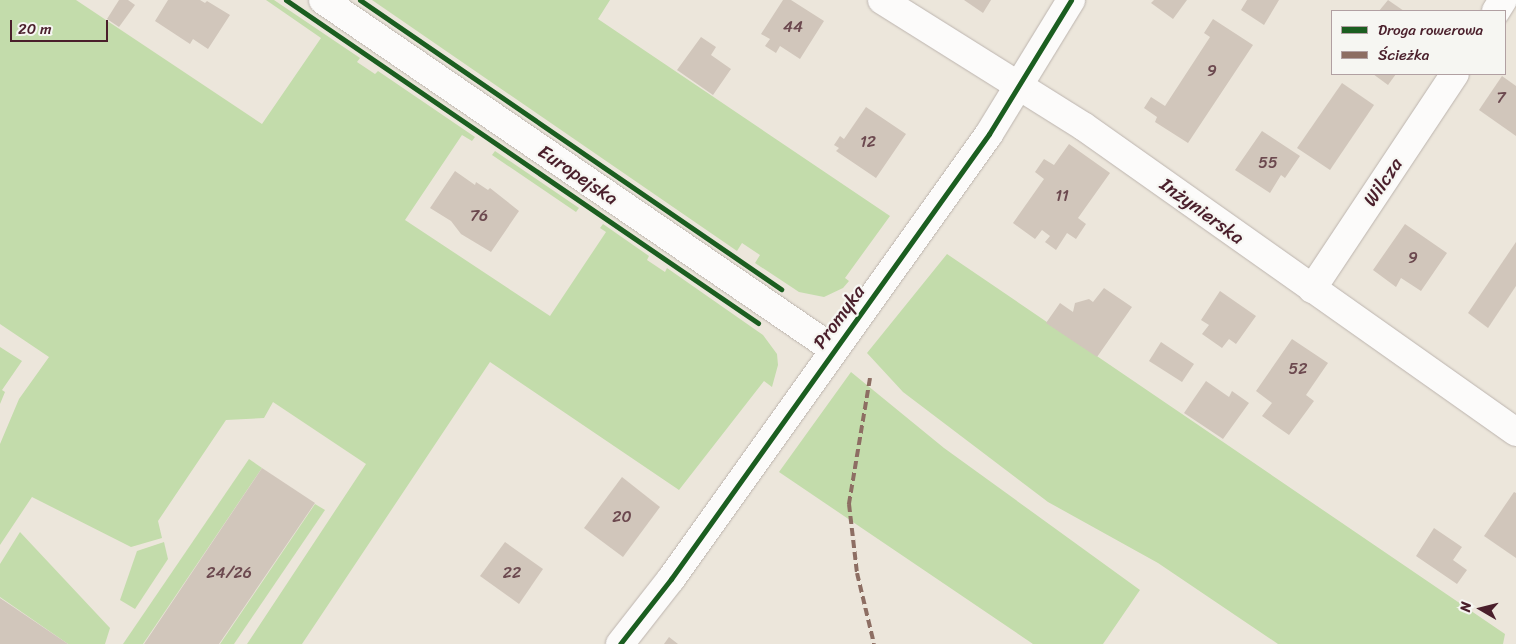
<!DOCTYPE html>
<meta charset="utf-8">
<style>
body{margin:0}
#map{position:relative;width:1516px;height:644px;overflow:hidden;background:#ece6db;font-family:Sriracha,sans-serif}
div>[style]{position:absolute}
.green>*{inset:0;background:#c3dcab}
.building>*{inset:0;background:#d1c6bb}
.roads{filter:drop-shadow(0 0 1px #bcb4ae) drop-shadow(0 0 1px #bcb4ae)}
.minor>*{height:28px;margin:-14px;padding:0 14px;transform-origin:14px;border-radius:14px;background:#fcfbfa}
.quiet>*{height:4px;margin-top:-2px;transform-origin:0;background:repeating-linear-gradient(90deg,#8d6e63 0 8px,transparent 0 12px)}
.cycleway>*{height:5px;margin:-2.5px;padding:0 2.5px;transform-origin:2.5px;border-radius:2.5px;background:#1b5e20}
span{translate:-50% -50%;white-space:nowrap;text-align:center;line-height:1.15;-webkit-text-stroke:4.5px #f6f6f2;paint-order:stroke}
.number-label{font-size:16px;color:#6c494f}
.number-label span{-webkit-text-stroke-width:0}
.street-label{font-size:19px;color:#4a1f2b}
.legend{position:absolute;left:1331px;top:10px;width:175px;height:65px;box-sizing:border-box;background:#f6f6f2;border:1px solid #b1a0a2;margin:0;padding:6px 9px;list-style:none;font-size:15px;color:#4a1f2b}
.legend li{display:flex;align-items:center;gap:10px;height:25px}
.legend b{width:25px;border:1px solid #b1a0a2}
.north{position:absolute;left:1456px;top:584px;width:50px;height:50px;-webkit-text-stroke:4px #f6f6f2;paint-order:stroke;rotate:278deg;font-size:14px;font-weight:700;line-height:20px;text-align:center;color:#4a1f2b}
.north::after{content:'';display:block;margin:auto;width:18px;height:22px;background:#4a1f2b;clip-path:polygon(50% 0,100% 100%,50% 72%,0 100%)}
.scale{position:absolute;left:10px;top:20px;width:98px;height:22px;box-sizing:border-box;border:2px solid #4a1f2b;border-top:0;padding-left:6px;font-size:15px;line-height:18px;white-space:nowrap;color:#4a1f2b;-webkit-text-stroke:4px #f6f6f2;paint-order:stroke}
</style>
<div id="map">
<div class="green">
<div style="clip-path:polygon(0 0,76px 0,262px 124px,321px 38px,266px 0,274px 0,360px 58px,357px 62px,375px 74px,378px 71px,475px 137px,472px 141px,462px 135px,405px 220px,550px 316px,606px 232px,600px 228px,603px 224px,649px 256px,647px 260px,665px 272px,667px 268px,763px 335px,777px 354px,778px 365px,772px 387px,764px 381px,679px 490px,490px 362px,302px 644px,247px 644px,366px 464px,273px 402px,264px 418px,226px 420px,158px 521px,162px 538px,131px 547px,32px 497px,0 545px,0 444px,19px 399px,49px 357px,0 324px)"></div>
<div style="clip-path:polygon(372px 0,610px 0,598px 19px,890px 216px,845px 278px,849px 281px,843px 288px,824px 297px,799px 292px,755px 263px,760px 255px,742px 243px,737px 251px)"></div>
<div style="clip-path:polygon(495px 151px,579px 208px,576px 212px,492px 155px)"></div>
<div style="clip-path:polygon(947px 254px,1505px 634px,1503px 644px,1278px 644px,1158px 563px,1048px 502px,903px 392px,867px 353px)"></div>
<div style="clip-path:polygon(0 347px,22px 361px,2px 390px,5px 392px,0 404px)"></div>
<div style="clip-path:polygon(851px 372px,944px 448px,1140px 590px,1103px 644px,1033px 644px,779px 472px)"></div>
<div style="clip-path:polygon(249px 459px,262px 468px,143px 644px,123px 644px)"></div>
<div style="clip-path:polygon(315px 504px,325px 510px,234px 644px,220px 644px)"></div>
<div style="clip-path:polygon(20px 532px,110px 628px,105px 644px,68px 644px,0 597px,0 564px)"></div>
<div style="clip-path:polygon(164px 542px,168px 559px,135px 609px,120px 600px,137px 551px)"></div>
</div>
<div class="building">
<div style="clip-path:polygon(119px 0,128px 0,135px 5px,119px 27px,107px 19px)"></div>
<div style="clip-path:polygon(168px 0,200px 0,205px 3px,207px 1px,230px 15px,208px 49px,193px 39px,190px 44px,155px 21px)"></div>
<div style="clip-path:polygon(783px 0,791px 0,824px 21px,800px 59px,780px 46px,776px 53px,765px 46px,770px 39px,761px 34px)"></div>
<div style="clip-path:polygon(964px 0,991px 0,983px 13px)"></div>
<div style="clip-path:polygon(1154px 0,1187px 0,1173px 19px,1151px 3px)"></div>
<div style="clip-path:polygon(1247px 0,1279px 0,1264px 25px,1241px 10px)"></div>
<div style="clip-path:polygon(1388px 0,1404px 11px,1379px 11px)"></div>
<div style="clip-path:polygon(1213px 19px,1253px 45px,1188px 143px,1155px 122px,1157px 117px,1144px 108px,1151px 97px,1165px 106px,1210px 37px,1204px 33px)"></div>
<div style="clip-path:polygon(701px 37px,716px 47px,711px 55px,731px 69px,713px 95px,677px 70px)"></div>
<div style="clip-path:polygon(1373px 74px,1396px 74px,1388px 85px)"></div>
<div style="clip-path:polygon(1502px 76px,1516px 86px,1516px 136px,1479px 110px)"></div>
<div style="clip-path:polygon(1342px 83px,1374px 105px,1330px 170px,1297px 148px)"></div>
<div style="clip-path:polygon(866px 107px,906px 134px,876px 178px,836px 151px,839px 148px,834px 145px,840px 136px,844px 139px)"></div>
<div style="clip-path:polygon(1262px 131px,1300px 156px,1285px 178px,1281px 175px,1270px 193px,1235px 170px)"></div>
<div style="clip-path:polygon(1069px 144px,1110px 173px,1078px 218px,1086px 224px,1076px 239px,1067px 233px,1056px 250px,1045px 242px,1050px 236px,1042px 230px,1035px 239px,1013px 223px,1044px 179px,1035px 172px,1044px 159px,1054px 165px)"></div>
<div style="clip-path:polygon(455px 171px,475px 185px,476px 182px,488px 190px,490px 188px,519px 211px,491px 252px,461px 234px,451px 221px,430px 208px)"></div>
<div style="clip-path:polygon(1405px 224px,1447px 253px,1421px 291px,1401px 278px,1396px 287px,1373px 270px)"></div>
<div style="clip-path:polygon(1516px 242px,1516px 286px,1488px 328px,1468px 313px)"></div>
<div style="clip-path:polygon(1104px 288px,1132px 307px,1097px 357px,1046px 323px,1060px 303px,1073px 312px,1075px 303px,1089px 299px,1093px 302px)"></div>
<div style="clip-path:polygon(1220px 291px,1256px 316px,1236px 344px,1229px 339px,1222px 348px,1202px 334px,1209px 325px,1201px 320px)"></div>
<div style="clip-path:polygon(1292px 339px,1328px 363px,1306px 395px,1314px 401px,1289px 435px,1262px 416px,1272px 403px,1256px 391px)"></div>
<div style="clip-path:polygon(1161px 342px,1194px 364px,1182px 382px,1149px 361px)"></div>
<div style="clip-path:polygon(1206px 381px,1229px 397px,1232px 391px,1249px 403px,1223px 439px,1184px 413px)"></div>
<div style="clip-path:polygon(262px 468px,315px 503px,219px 644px,144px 644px)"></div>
<div style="clip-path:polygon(622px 477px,660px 507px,623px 557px,584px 528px)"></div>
<div style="clip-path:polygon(1514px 492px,1516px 493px,1516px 558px,1484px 536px)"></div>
<div style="clip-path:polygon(1434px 528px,1462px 547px,1453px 560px,1467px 570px,1457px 584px,1416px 556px)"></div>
<div style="clip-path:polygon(505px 542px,543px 569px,519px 604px,480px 576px)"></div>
<div style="clip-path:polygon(0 598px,68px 644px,0 644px)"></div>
<div style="clip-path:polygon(669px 637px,678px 644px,664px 644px)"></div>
</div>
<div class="roads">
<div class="minor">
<div style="left:323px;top:0;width:618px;rotate:34.38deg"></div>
<div style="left:882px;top:0;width:237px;rotate:32.1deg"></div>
<div style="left:1083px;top:126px;width:530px;rotate:35.25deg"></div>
<div style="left:1496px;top:11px;width:13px;rotate:-58deg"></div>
<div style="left:1312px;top:289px;width:258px;rotate:-56.4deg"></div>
<div style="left:620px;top:644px;width:83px;rotate:-51.9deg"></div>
<div style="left:671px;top:579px;width:547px;rotate:-54.45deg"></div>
<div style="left:989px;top:134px;width:157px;rotate:-58.5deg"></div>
</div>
</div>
<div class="quiet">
<div style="left:870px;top:378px;width:128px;rotate:99.5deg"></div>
<div style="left:849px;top:504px;width:69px;rotate:83.4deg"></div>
<div style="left:857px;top:573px;width:73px;rotate:76.5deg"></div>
</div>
<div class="cycleway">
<div style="left:286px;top:0;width:572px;rotate:34.38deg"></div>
<div style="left:360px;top:0;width:511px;rotate:34.47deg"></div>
<div style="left:620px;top:644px;width:83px;rotate:-51.9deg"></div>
<div style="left:671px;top:579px;width:547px;rotate:-54.45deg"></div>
<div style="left:989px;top:134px;width:157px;rotate:-58.5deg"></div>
</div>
<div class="number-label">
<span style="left:793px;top:27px">44</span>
<span style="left:1212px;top:71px">9</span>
<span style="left:1501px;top:98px">7</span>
<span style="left:868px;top:142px">12</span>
<span style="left:1268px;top:163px">55</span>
<span style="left:1062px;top:196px">11</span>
<span style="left:479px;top:216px">76</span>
<span style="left:1413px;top:258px">9</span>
<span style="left:1298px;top:369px">52</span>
<span style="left:622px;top:517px">20</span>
<span style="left:229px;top:573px">24/26</span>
<span style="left:512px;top:573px">22</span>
</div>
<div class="street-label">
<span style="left:578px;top:175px;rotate:34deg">Europejska</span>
<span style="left:1383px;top:182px;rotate:-56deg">Wilcza</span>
<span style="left:1202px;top:211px;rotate:36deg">Inżynierska</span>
<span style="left:839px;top:317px;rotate:-54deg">Promyka</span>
</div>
<ul class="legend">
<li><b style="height:6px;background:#1b5e20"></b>Droga rowerowa</li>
<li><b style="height:6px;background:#8d6e63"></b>Ścieżka</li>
</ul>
<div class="north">N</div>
<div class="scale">20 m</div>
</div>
